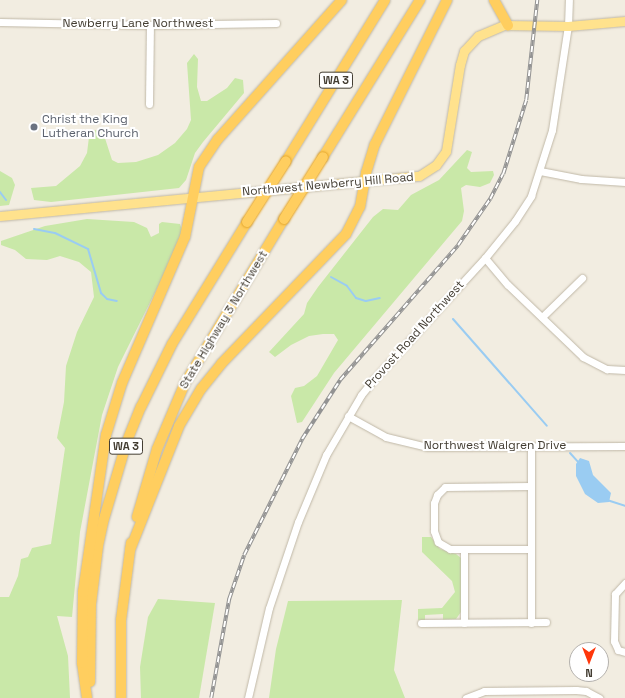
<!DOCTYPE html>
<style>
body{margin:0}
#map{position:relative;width:625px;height:698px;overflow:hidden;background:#f2ede1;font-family:"Space Grotesk",sans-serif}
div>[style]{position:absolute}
.green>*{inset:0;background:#c9e8a8}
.water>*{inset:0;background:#9accf2}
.stream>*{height:2px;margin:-1px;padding:0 1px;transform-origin:1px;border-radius:1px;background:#9accf2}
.roads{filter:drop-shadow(0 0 1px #c0b8a7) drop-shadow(0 0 1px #c0b8a7)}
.minor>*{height:7px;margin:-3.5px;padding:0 3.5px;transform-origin:3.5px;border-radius:3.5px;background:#fff}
.major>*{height:9px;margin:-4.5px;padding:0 4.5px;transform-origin:4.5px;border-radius:4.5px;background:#ffe28d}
.highway>*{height:10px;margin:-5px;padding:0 5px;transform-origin:5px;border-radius:5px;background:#ffce5f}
.rail>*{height:3.5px;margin-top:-1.75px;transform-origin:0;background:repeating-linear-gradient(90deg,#fff 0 6px,#939393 0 12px);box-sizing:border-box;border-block:1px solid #939393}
.bridges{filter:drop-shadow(0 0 1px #e3a42a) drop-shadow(0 0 1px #e3a42a)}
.highway-bridge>*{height:10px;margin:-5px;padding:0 5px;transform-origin:5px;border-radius:5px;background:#ffce5f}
.dots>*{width:11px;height:11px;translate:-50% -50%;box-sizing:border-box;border:2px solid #fff;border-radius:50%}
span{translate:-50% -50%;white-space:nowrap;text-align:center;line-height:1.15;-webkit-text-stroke:4px #fff;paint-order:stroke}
.shield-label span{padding:1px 3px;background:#fff;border:1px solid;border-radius:3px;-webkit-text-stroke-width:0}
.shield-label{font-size:11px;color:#433d32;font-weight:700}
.street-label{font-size:12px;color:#433d32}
.worship-label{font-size:12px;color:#5b616d}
.left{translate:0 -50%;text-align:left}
.north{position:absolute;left:569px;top:642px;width:40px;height:40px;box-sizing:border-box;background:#fff;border:1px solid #b4b1ad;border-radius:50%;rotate:180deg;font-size:11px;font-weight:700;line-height:16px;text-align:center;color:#433d32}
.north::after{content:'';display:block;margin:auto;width:14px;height:18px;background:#ff370b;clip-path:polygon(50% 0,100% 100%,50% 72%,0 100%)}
</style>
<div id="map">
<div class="green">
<div style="clip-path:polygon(194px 54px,198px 59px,197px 87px,201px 101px,207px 101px,227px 88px,235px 78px,243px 80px,244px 93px,203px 142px,195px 153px,186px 180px,179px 188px,51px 202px,34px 200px,31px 188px,56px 186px,80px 166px,87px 153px,89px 137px,95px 130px,103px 132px,112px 160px,118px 163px,136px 162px,158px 155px,175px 143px,187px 129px,191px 120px,187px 63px)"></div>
<div style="clip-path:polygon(467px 150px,472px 152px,467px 168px,471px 172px,493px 171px,494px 175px,490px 183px,480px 187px,466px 185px,461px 188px,464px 211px,462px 221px,334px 373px,302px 422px,297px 423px,291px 396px,295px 388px,304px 386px,317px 376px,338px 340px,334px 334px,323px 334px,309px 336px,291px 345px,275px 357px,269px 352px,304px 314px,307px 303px,318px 287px,373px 217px,383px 209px,398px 210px,411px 195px,439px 180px)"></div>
<div style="clip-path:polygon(0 171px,12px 178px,15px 185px,9px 205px,0 206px)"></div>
<div style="clip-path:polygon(87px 219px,134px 222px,147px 228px,151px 237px,159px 233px,159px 224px,162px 222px,180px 224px,182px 230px,176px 250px,118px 367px,102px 415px,80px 532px,72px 617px,57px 616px,68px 656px,70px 698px,0 698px,0 597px,9px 597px,18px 576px,21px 559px,28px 557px,32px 548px,51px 544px,65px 448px,57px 438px,64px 402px,66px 366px,77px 332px,94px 297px,91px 272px,79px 262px,60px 256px,47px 260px,26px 259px,15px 250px,1px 245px,1px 241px,45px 226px)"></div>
<div style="clip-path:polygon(422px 537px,431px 537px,440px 549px,456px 554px,461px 558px,461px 612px,456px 619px,443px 620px,443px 614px,425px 615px,425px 620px,418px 620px,418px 609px,442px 608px,455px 592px,452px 581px,422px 552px)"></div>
<div style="clip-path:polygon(158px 599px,215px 603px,199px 698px,141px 698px,140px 667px,148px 617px)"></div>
<div style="clip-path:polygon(402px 600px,394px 670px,405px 698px,269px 698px,276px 649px,288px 601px)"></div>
</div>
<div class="water">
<div style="clip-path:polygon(580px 458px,589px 461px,593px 475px,611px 493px,609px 502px,598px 503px,585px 494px,576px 476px,576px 464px)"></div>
</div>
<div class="stream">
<div style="left:0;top:192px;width:10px;rotate:53deg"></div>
<div style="left:34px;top:229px;width:21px;rotate:11deg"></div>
<div style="left:55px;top:233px;width:37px;rotate:26deg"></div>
<div style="left:88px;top:249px;width:46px;rotate:73.5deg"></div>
<div style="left:101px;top:293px;width:8px;rotate:45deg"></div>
<div style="left:107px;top:299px;width:10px;rotate:11deg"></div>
<div style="left:331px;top:277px;width:18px;rotate:29deg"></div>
<div style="left:347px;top:286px;width:15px;rotate:53deg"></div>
<div style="left:356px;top:298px;width:10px;rotate:17deg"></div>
<div style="left:366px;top:301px;width:14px;rotate:-12deg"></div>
<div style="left:453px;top:319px;width:142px;rotate:48.7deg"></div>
<div style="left:570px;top:453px;width:12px;rotate:48deg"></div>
<div style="left:607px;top:500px;width:19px;rotate:18deg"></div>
</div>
<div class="roads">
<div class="minor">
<div style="left:0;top:22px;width:148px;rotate:1.2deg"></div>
<div style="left:148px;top:25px;width:128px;rotate:-0.9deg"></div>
<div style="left:149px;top:104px;width:79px;rotate:-89.3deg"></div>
<div style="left:540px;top:171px;width:42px;rotate:11deg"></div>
<div style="left:581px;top:179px;width:44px;rotate:3.9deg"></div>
<div style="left:485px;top:258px;width:35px;rotate:50deg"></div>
<div style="left:508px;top:285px;width:104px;rotate:43.8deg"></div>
<div style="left:583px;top:357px;width:27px;rotate:27deg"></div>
<div style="left:607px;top:369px;width:18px;rotate:3deg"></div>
<div style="left:542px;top:317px;width:56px;rotate:-44.3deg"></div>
<div style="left:348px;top:416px;width:43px;rotate:28.9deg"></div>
<div style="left:386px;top:437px;width:42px;rotate:13.7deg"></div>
<div style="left:427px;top:447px;width:198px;rotate:-0.3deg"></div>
<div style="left:531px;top:549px;width:81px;rotate:180deg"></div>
<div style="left:450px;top:549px;width:14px;rotate:-150deg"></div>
<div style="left:438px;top:542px;width:12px;rotate:-110deg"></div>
<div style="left:434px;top:531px;width:28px;rotate:-90deg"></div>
<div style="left:434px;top:503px;width:9px;rotate:-69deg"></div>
<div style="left:437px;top:495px;width:11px;rotate:-45deg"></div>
<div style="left:445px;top:487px;width:86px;rotate:-0.7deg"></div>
<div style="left:464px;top:550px;width:73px;rotate:90deg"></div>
<div style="left:625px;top:583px;width:15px;rotate:132deg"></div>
<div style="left:615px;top:594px;width:47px;rotate:91.2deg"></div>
<div style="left:614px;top:641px;width:10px;rotate:66deg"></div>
<div style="left:618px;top:650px;width:7px;rotate:16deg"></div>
<div style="left:421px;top:623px;width:125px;rotate:-0.5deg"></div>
<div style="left:531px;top:623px;width:177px;rotate:-90deg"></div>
<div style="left:248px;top:698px;width:92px;rotate:-76.9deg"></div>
<div style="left:269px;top:608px;width:91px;rotate:-71.4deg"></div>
<div style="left:298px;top:522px;width:73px;rotate:-67.3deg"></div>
<div style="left:326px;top:455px;width:69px;rotate:-59.7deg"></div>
<div style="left:361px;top:395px;width:21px;rotate:-51deg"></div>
<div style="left:374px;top:379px;width:164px;rotate:-47.5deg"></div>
<div style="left:485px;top:258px;width:48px;rotate:-51deg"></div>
<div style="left:515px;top:221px;width:30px;rotate:-57deg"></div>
<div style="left:531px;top:196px;width:69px;rotate:-72.3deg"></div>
<div style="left:552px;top:130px;width:105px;rotate:-81.3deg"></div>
<div style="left:568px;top:26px;width:26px;rotate:-88deg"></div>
<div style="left:466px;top:698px;width:19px;rotate:-21deg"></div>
<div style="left:484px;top:691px;width:92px;rotate:-0.6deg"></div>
<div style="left:576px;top:690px;width:10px;rotate:6deg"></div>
<div style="left:586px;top:691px;width:15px;rotate:28deg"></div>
</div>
<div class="major">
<div style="left:0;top:216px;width:421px;rotate:-5.5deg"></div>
<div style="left:419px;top:176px;width:20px;rotate:-33deg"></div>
<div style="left:436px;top:165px;width:17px;rotate:-54deg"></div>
<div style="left:446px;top:151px;width:87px;rotate:-80.8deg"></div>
<div style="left:460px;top:65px;width:15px;rotate:-74deg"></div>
<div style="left:464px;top:51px;width:21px;rotate:-47deg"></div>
<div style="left:478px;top:36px;width:28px;rotate:-23deg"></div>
<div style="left:504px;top:25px;width:64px;rotate:0.9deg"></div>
<div style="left:568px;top:26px;width:57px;rotate:-5deg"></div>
</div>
<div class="highway">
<div style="left:494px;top:0;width:29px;rotate:61deg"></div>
<div style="left:323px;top:157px;width:185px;rotate:-58.3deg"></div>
<div style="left:286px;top:161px;width:189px;rotate:-58.4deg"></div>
<div style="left:137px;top:517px;width:71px;rotate:-73.6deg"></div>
<div style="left:157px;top:449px;width:72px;rotate:-67deg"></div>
<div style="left:185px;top:383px;width:192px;rotate:-58.9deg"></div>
<div style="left:130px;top:550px;width:133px;rotate:-68.4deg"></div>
<div style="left:179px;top:426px;width:43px;rotate:-59.3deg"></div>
<div style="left:201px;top:389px;width:32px;rotate:-51deg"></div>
<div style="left:221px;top:364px;width:180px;rotate:-46.1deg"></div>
<div style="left:346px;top:234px;width:30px;rotate:-63deg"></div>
<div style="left:360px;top:207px;width:35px;rotate:-80deg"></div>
<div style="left:366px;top:173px;width:30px;rotate:-73deg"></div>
<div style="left:375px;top:144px;width:161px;rotate:-63.4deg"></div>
<div style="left:90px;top:682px;width:78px;rotate:-89.3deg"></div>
<div style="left:91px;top:604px;width:58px;rotate:-83.1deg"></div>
<div style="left:98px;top:546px;width:25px;rotate:-78deg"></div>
<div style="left:103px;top:522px;width:84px;rotate:-73.5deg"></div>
<div style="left:127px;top:441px;width:37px;rotate:-68deg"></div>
<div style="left:141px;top:407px;width:70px;rotate:-63.8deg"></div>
<div style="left:172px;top:344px;width:143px;rotate:-58.4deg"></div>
<div style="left:87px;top:698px;width:35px;rotate:-98deg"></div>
<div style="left:82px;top:663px;width:71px;rotate:-89.2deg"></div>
<div style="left:83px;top:592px;width:159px;rotate:-81.7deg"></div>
<div style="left:106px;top:435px;width:54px;rotate:-72.9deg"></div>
<div style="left:122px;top:383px;width:159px;rotate:-66.7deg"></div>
<div style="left:185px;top:237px;width:71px;rotate:-78.7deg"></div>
<div style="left:199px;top:167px;width:34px;rotate:-56deg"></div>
<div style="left:218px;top:139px;width:186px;rotate:-48.3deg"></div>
<div style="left:121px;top:698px;width:78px;rotate:-90deg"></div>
<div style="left:121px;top:620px;width:78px;rotate:-82.6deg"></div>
</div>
</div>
<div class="rail">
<div style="left:211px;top:698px;width:101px;rotate:-79.7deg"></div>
<div style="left:229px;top:599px;width:46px;rotate:-71.2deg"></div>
<div style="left:244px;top:555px;width:130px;rotate:-63.4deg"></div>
<div style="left:302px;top:439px;width:70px;rotate:-57.2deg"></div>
<div style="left:340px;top:380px;width:179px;rotate:-48.8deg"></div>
<div style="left:458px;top:245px;width:56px;rotate:-55.2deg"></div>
<div style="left:490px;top:199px;width:28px;rotate:-63deg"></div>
<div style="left:503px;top:174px;width:77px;rotate:-72.7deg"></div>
<div style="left:526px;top:100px;width:101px;rotate:-83.7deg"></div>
</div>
<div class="bridges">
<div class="highway-bridge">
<div style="left:284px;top:219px;width:73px;rotate:-57.8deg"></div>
<div style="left:247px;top:222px;width:72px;rotate:-57.4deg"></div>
</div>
</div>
<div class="dots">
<div style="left:34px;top:127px;background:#6b7280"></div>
</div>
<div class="shield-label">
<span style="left:336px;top:80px">WA 3</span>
<span style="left:126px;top:446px">WA 3</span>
</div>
<div class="street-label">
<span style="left:138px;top:24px">Newberry Lane Northwest</span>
<span style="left:328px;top:185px;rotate:-5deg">Northwest Newberry Hill Road</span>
<span style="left:224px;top:320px;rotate:-59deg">State Highway 3 Northwest</span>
<span style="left:415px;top:335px;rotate:-48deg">Provost Road Northwest</span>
<span style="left:495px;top:446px">Northwest Walgren Drive</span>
</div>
<div class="worship-label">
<span class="left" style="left:42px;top:127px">Christ the King<br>Lutheran Church</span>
</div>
<div class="north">N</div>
</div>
